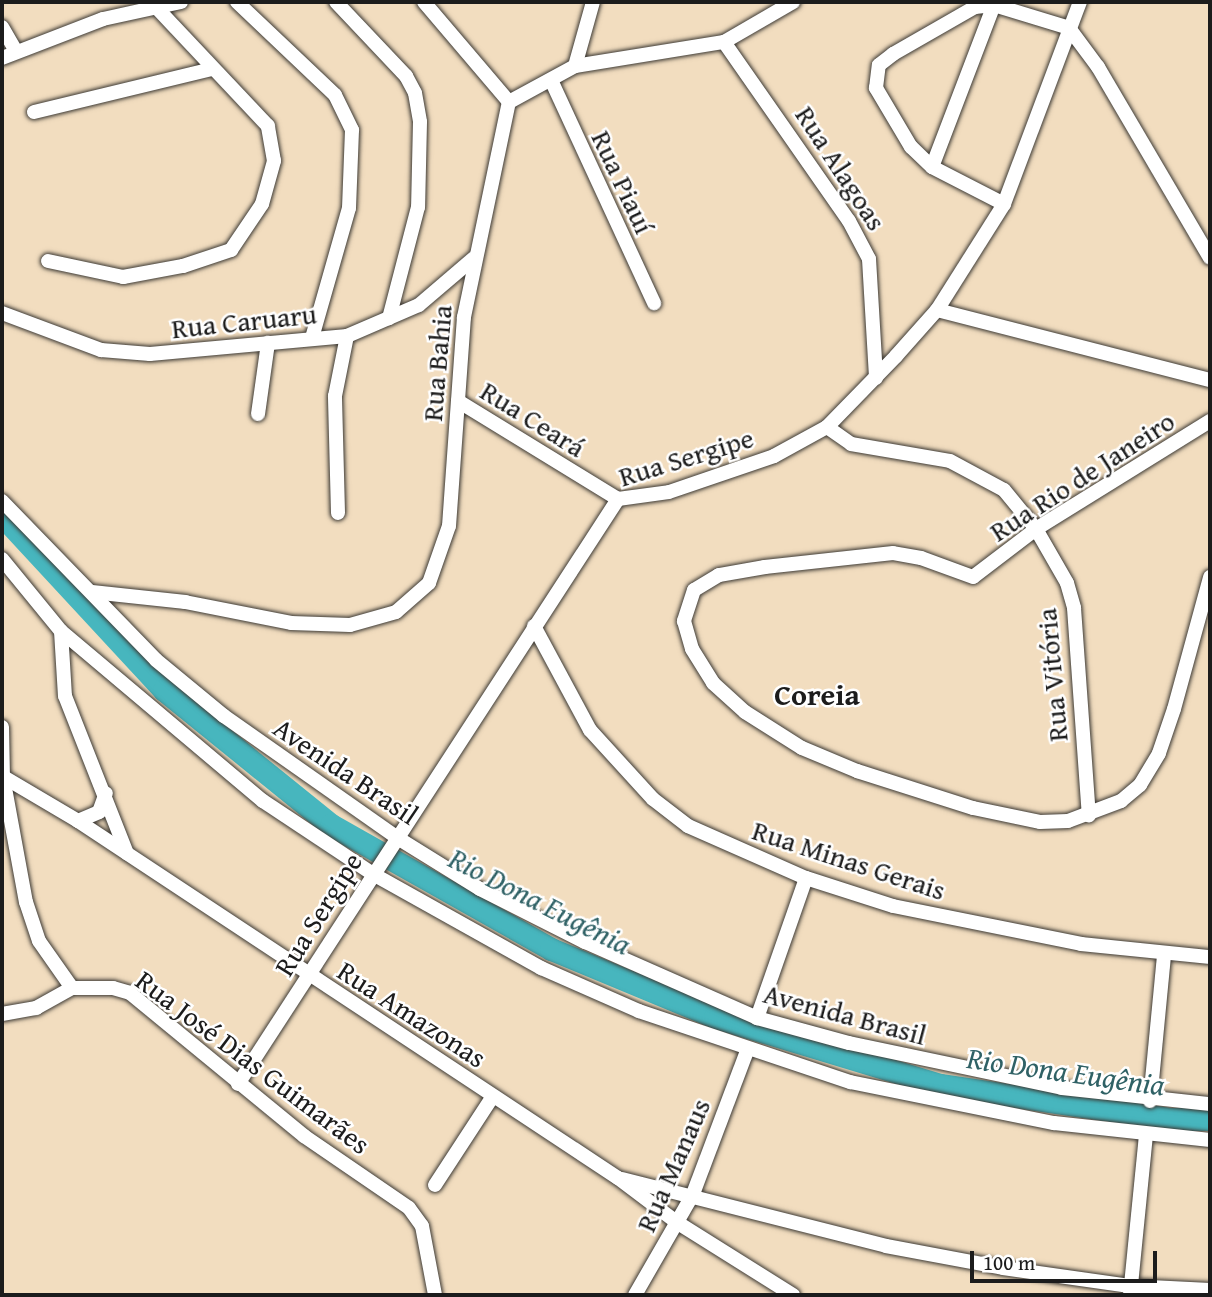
<!DOCTYPE html>
<meta charset="utf-8">
<style>
body{margin:0}
#map{position:relative;width:1212px;height:1297px;overflow:hidden;background:#f2ddbf;font-family:"Gentium Book Plus",serif}
div>[style]{position:absolute}
.river>*{height:23px;margin:-11.5px;padding:0 11.5px;transform-origin:11.5px;border-radius:11.5px;background:#47b6be}
.roads{filter:drop-shadow(0 0 2px #3c3934) drop-shadow(0 0 2px #3c3934)}
.street>*{height:14px;margin:-7px;padding:0 7px;transform-origin:7px;border-radius:7px;background:#fff}
span{translate:-50% -50%;white-space:nowrap;text-align:center;line-height:1.15;-webkit-text-stroke:5px #fff;paint-order:stroke}
.street-label{font-size:28px;color:#1c1c1c}
.neighbourhood-label{font-size:30px;color:#1c1c1c;font-weight:700}
.water-label{font-size:30px;color:#2f6165;font-style:italic}
.frame{position:absolute;inset:0;border:4px solid #1c1c1c;pointer-events:none}
.scale{position:absolute;left:970px;top:1251px;width:187px;height:32px;box-sizing:border-box;border:4px solid #1c1c1c;border-top:0;padding-left:9px;font-size:21px;line-height:24px;white-space:nowrap;color:#1c1c1c;-webkit-text-stroke:5px #fff;paint-order:stroke}
</style>
<div id="map">
<div class="river">
<div style="left:2px;top:515px;width:238px;rotate:47.2deg"></div>
<div style="left:164px;top:690px;width:215px;rotate:39deg"></div>
<div style="left:331px;top:825px;width:253px;rotate:29.4deg"></div>
<div style="left:551px;top:949px;width:178px;rotate:22.5deg"></div>
<div style="left:715px;top:1017px;width:235px;rotate:16.8deg"></div>
<div style="left:940px;top:1085px;width:232px;rotate:8.4deg"></div>
<div style="left:1169px;top:1119px;width:41px"></div>
</div>
<div class="roads">
<div class="street">
<div style="left:237px;top:2px;width:135px;rotate:43.5deg"></div>
<div style="left:335px;top:95px;width:39px;rotate:64deg"></div>
<div style="left:352px;top:130px;width:78px;rotate:92.2deg"></div>
<div style="left:349px;top:208px;width:135px;rotate:105.9deg"></div>
<div style="left:336px;top:2px;width:102px;rotate:46.6deg"></div>
<div style="left:406px;top:76px;width:19px;rotate:62deg"></div>
<div style="left:415px;top:93px;width:29px;rotate:80deg"></div>
<div style="left:420px;top:122px;width:85px;rotate:91.3deg"></div>
<div style="left:418px;top:207px;width:115px;rotate:104.6deg"></div>
<div style="left:424px;top:2px;width:131px;rotate:49.6deg"></div>
<div style="left:2px;top:27px;width:28px;rotate:60deg"></div>
<div style="left:724px;top:42px;width:218px;rotate:55.1deg"></div>
<div style="left:849px;top:221px;width:43px;rotate:62.2deg"></div>
<div style="left:869px;top:259px;width:119px;rotate:86.6deg"></div>
<div style="left:2px;top:58px;width:108px;rotate:-21.1deg"></div>
<div style="left:103px;top:19px;width:80px;rotate:-12.3deg"></div>
<div style="left:575px;top:66px;width:66px;rotate:-74.3deg"></div>
<div style="left:551px;top:80px;width:246px;rotate:65.2deg"></div>
<div style="left:34px;top:112px;width:183px;rotate:-13.6deg"></div>
<div style="left:932px;top:167px;width:173px;rotate:-69.1deg"></div>
<div style="left:1004px;top:204px;width:81px;rotate:-152.8deg"></div>
<div style="left:932px;top:167px;width:29px;rotate:-136deg"></div>
<div style="left:911px;top:147px;width:69px;rotate:-120.7deg"></div>
<div style="left:876px;top:88px;width:23px;rotate:-83deg"></div>
<div style="left:879px;top:65px;width:18px;rotate:-38deg"></div>
<div style="left:893px;top:54px;width:95px;rotate:-29.8deg"></div>
<div style="left:975px;top:7px;width:19px;rotate:-6deg"></div>
<div style="left:994px;top:5px;width:78px;rotate:17deg"></div>
<div style="left:1069px;top:28px;width:49px;rotate:53.4deg"></div>
<div style="left:1098px;top:67px;width:221px;rotate:59.6deg"></div>
<div style="left:48px;top:261px;width:77px;rotate:12deg"></div>
<div style="left:123px;top:277px;width:61px;rotate:-10.4deg"></div>
<div style="left:183px;top:266px;width:51px;rotate:-18.4deg"></div>
<div style="left:231px;top:250px;width:55px;rotate:-56deg"></div>
<div style="left:262px;top:204px;width:45px;rotate:-74.4deg"></div>
<div style="left:274px;top:161px;width:36px;rotate:-100deg"></div>
<div style="left:268px;top:126px;width:163px;rotate:-133.3deg"></div>
<div style="left:937px;top:310px;width:282px;rotate:14.4deg"></div>
<div style="left:2px;top:313px;width:106px;rotate:20.5deg"></div>
<div style="left:101px;top:350px;width:49px;rotate:4.7deg"></div>
<div style="left:150px;top:354px;width:198px;rotate:-5.2deg"></div>
<div style="left:347px;top:336px;width:78px;rotate:-23.3deg"></div>
<div style="left:419px;top:305px;width:72px;rotate:-40.5deg"></div>
<div style="left:458px;top:401px;width:188px;rotate:31.5deg"></div>
<div style="left:258px;top:414px;width:72px;rotate:-82deg"></div>
<div style="left:1210px;top:421px;width:205px;rotate:148.2deg"></div>
<div style="left:1036px;top:529px;width:79px;rotate:142.7deg"></div>
<div style="left:973px;top:577px;width:55px;rotate:-159.9deg"></div>
<div style="left:921px;top:558px;width:28px;rotate:-170deg"></div>
<div style="left:893px;top:553px;width:129px;rotate:173.8deg"></div>
<div style="left:765px;top:567px;width:47px;rotate:170.1deg"></div>
<div style="left:719px;top:575px;width:29px;rotate:149deg"></div>
<div style="left:694px;top:590px;width:33px;rotate:108deg"></div>
<div style="left:684px;top:621px;width:29px;rotate:74deg"></div>
<div style="left:692px;top:649px;width:40px;rotate:58deg"></div>
<div style="left:713px;top:683px;width:43px;rotate:42.2deg"></div>
<div style="left:745px;top:712px;width:67px;rotate:32.3deg"></div>
<div style="left:802px;top:748px;width:60px;rotate:22.7deg"></div>
<div style="left:857px;top:771px;width:122px;rotate:17.7deg"></div>
<div style="left:973px;top:808px;width:68px;rotate:11.8deg"></div>
<div style="left:1040px;top:822px;width:28px;rotate:-2deg"></div>
<div style="left:1068px;top:821px;width:57px;rotate:-20.7deg"></div>
<div style="left:1121px;top:801px;width:25px;rotate:-40deg"></div>
<div style="left:1140px;top:785px;width:37px;rotate:-59deg"></div>
<div style="left:1159px;top:753px;width:46px;rotate:-71.2deg"></div>
<div style="left:1174px;top:709px;width:137px;rotate:-74.7deg"></div>
<div style="left:827px;top:427px;width:29px;rotate:35deg"></div>
<div style="left:851px;top:444px;width:100px;rotate:9.7deg"></div>
<div style="left:950px;top:461px;width:61px;rotate:28.2deg"></div>
<div style="left:1004px;top:490px;width:50px;rotate:50.6deg"></div>
<div style="left:1036px;top:529px;width:62px;rotate:60.1deg"></div>
<div style="left:1067px;top:583px;width:26px;rotate:74deg"></div>
<div style="left:1074px;top:608px;width:208px;rotate:85.9deg"></div>
<div style="left:618px;top:499px;width:51px;rotate:-7.8deg"></div>
<div style="left:669px;top:492px;width:111px;rotate:-18.9deg"></div>
<div style="left:774px;top:456px;width:60px;rotate:-28.7deg"></div>
<div style="left:827px;top:427px;width:99px;rotate:-45.8deg"></div>
<div style="left:896px;top:356px;width:62px;rotate:-48.3deg"></div>
<div style="left:937px;top:310px;width:125px;rotate:-57.7deg"></div>
<div style="left:1004px;top:204px;width:216px;rotate:-69.4deg"></div>
<div style="left:2px;top:501px;width:221px;rotate:45.9deg"></div>
<div style="left:156px;top:660px;width:88px;rotate:39.5deg"></div>
<div style="left:224px;top:716px;width:210px;rotate:35.1deg"></div>
<div style="left:396px;top:837px;width:99px;rotate:31.8deg"></div>
<div style="left:480px;top:889px;width:118px;rotate:26.8deg"></div>
<div style="left:585px;top:942px;width:188px;rotate:23.8deg"></div>
<div style="left:757px;top:1018px;width:95px;rotate:15.2deg"></div>
<div style="left:849px;top:1043px;width:218px;rotate:11.9deg"></div>
<div style="left:1062px;top:1088px;width:149px;rotate:6.2deg"></div>
<div style="left:338px;top:513px;width:117px;rotate:-91.5deg"></div>
<div style="left:335px;top:396px;width:61px;rotate:-78.7deg"></div>
<div style="left:2px;top:559px;width:93px;rotate:50.7deg"></div>
<div style="left:61px;top:631px;width:65px;rotate:86.5deg"></div>
<div style="left:65px;top:696px;width:169px;rotate:68.5deg"></div>
<div style="left:92px;top:592px;width:94px;rotate:6.1deg"></div>
<div style="left:185px;top:602px;width:108px;rotate:11.2deg"></div>
<div style="left:291px;top:623px;width:59px;rotate:1.9deg"></div>
<div style="left:350px;top:625px;width:48px;rotate:-15.8deg"></div>
<div style="left:396px;top:612px;width:44px;rotate:-41.3deg"></div>
<div style="left:429px;top:583px;width:60px;rotate:-70.7deg"></div>
<div style="left:449px;top:526px;width:210px;rotate:-85.9deg"></div>
<div style="left:464px;top:317px;width:220px;rotate:-78.2deg"></div>
<div style="left:509px;top:102px;width:75px;rotate:-28.6deg"></div>
<div style="left:575px;top:66px;width:151px;rotate:-9.2deg"></div>
<div style="left:724px;top:42px;width:80px;rotate:-30.1deg"></div>
<div style="left:534px;top:626px;width:118px;rotate:61.7deg"></div>
<div style="left:590px;top:730px;width:93px;rotate:47.6deg"></div>
<div style="left:653px;top:799px;width:44px;rotate:37.6deg"></div>
<div style="left:688px;top:826px;width:129px;rotate:23.8deg"></div>
<div style="left:806px;top:878px;width:91px;rotate:17.8deg"></div>
<div style="left:893px;top:906px;width:192px;rotate:11.4deg"></div>
<div style="left:1081px;top:944px;width:130px;rotate:5.8deg"></div>
<div style="left:61px;top:631px;width:264px;rotate:40.1deg"></div>
<div style="left:263px;top:801px;width:132px;rotate:33.6deg"></div>
<div style="left:373px;top:874px;width:193px;rotate:29.2deg"></div>
<div style="left:541px;top:968px;width:107px;rotate:23.7deg"></div>
<div style="left:639px;top:1011px;width:223px;rotate:18.6deg"></div>
<div style="left:850px;top:1082px;width:208px;rotate:11.4deg"></div>
<div style="left:1054px;top:1123px;width:157px;rotate:6.2deg"></div>
<div style="left:2px;top:727px;width:50px;rotate:88.9deg"></div>
<div style="left:3px;top:777px;width:127px;rotate:79.6deg"></div>
<div style="left:26px;top:902px;width:41px;rotate:71.6deg"></div>
<div style="left:39px;top:941px;width:57px;rotate:54.9deg"></div>
<div style="left:72px;top:988px;width:41px"></div>
<div style="left:113px;top:988px;width:18px;rotate:16deg"></div>
<div style="left:130px;top:993px;width:225px;rotate:39.4deg"></div>
<div style="left:304px;top:1136px;width:127px;rotate:34.4deg"></div>
<div style="left:409px;top:1208px;width:22px;rotate:54deg"></div>
<div style="left:422px;top:1226px;width:70px;rotate:79.3deg"></div>
<div style="left:2px;top:776px;width:88px;rotate:30.6deg"></div>
<div style="left:78px;top:821px;width:647px;rotate:33.47deg"></div>
<div style="left:618px;top:1178px;width:75px;rotate:36.9deg"></div>
<div style="left:678px;top:1223px;width:136px;rotate:32.1deg"></div>
<div style="left:78px;top:821px;width:23px;rotate:-23deg"></div>
<div style="left:99px;top:812px;width:20px;rotate:-70deg"></div>
<div style="left:2px;top:1014px;width:35px;rotate:-10deg"></div>
<div style="left:36px;top:1008px;width:41px;rotate:-29.1deg"></div>
<div style="left:757px;top:1018px;width:148px;rotate:-70.7deg"></div>
<div style="left:238px;top:1084px;width:698px;rotate:-56.99deg"></div>
<div style="left:1150px;top:1101px;width:147px;rotate:-84.5deg"></div>
<div style="left:622px;top:1179px;width:272px;rotate:14.2deg"></div>
<div style="left:886px;top:1246px;width:119px;rotate:10.6deg"></div>
<div style="left:1003px;top:1268px;width:128px;rotate:8.1deg"></div>
<div style="left:1130px;top:1286px;width:80px;rotate:2.9deg"></div>
<div style="left:435px;top:1185px;width:106px;rotate:-56.9deg"></div>
<div style="left:635px;top:1295px;width:116px;rotate:-60.1deg"></div>
<div style="left:693px;top:1194px;width:153px;rotate:-69.3deg"></div>
<div style="left:1130px;top:1295px;width:160px;rotate:-84.3deg"></div>
</div>
</div>
<div class="street-label">
<span style="left:841px;top:168px;rotate:57deg">Rua Alagoas</span>
<span style="left:623px;top:182px;rotate:65deg">Rua Piauí</span>
<span style="left:244px;top:321px;rotate:-6deg">Rua Caruaru</span>
<span style="left:437px;top:363px;rotate:-85deg">Rua Bahia</span>
<span style="left:533px;top:419px;rotate:32deg">Rua Ceará</span>
<span style="left:686px;top:457px;rotate:-17deg">Rua Sergipe</span>
<span style="left:1082px;top:476px;rotate:-33deg">Rua Rio de Janeiro</span>
<span style="left:1052px;top:675px;rotate:-95deg">Rua Vitória</span>
<span style="left:346px;top:771px;rotate:34deg">Avenida Brasil</span>
<span style="left:849px;top:860px;rotate:18deg">Rua Minas Gerais</span>
<span style="left:318px;top:914px;rotate:-58deg">Rua Sergipe</span>
<span style="left:412px;top:1014px;rotate:33deg">Rua Amazonas</span>
<span style="left:845px;top:1014px;rotate:15deg">Avenida Brasil</span>
<span style="left:253px;top:1062px;rotate:37deg">Rua José Dias Guimarães</span>
<span style="left:673px;top:1165px;rotate:-66deg">Rua Manaus</span>
</div>
<div class="neighbourhood-label">
<span style="left:817px;top:694px">Coreia</span>
</div>
<div class="water-label">
<span style="left:540px;top:901px;rotate:27deg">Rio Dona Eugênia</span>
<span style="left:1066px;top:1071px;rotate:8deg">Rio Dona Eugênia</span>
</div>
<div class="frame"></div>
<div class="scale">100 m</div>
</div>
